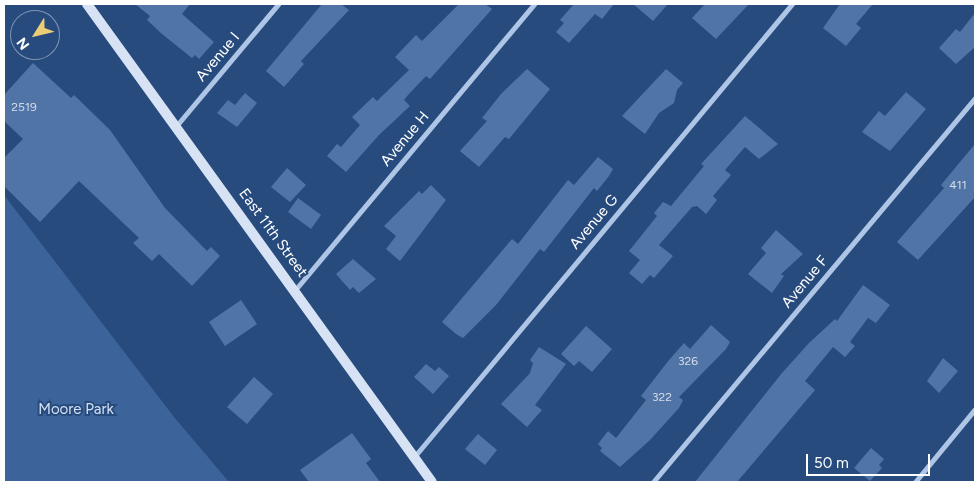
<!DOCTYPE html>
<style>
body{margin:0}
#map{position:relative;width:979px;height:486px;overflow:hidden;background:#284b7e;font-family:Figtree,sans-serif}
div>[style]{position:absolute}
.green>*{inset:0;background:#3c649b}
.building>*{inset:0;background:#5174a6}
.street>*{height:5px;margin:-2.5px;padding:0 2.5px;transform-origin:2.5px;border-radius:2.5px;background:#aec5e5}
.secondary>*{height:10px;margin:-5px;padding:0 5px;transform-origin:5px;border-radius:5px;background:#d7e3f5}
span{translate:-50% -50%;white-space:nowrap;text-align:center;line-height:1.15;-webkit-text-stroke:4px #284b7e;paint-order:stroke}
.number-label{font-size:12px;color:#d4dce9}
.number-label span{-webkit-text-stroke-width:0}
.street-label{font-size:15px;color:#fff}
.park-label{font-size:15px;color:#d1e0f4}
.frame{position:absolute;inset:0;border:5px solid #fff;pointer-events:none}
.north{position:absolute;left:10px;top:10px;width:50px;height:50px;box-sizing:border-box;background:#284b7e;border:1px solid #7e93b2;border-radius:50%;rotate:234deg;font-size:14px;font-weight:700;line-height:20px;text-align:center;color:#fff}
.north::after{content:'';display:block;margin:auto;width:18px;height:22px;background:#eccd75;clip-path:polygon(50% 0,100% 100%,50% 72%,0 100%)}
.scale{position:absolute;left:806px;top:454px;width:124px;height:22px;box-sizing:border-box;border:2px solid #fff;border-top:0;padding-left:6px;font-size:15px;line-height:18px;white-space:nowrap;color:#fff;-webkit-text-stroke:4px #284b7e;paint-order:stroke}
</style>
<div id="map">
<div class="green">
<div style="clip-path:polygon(4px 195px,174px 417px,229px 482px,4px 482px)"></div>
</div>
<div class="building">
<div style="clip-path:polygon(135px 4px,190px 4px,182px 14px,214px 42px,199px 59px,195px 55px,192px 58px,162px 34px,147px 20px,150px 16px)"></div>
<div style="clip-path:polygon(322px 4px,341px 4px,349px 10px,301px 61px,304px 64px,284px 87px,266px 71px)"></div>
<div style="clip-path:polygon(459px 4px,485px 4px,492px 9px,430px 79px,426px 76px,408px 95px,404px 100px,410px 106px,379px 135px,346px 172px,327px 156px,337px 144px,341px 147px,360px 125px,352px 117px,373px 97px,377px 101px,409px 70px,395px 57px,416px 35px,422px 41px)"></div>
<div style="clip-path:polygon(574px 4px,614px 4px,602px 19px,595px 14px,569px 43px,556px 32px,564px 23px,560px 20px)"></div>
<div style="clip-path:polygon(633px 4px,668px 4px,653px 21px)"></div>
<div style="clip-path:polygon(705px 4px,749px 4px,716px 39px,692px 18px)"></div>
<div style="clip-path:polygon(840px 4px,873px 4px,856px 24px,861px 28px,846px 46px,823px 28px)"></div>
<div style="clip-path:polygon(975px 13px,975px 47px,956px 64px,939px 48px,956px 29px,960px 32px)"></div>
<div style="clip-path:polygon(33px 63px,71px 98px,74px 95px,110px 130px,165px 208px,207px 251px,211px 247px,220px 256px,192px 286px,159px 254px,152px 261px,133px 243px,139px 238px,79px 181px,40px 222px,4px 186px,4px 158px,23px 139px,4px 121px,4px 95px)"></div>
<div style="clip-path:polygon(527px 69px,550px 89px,509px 139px,505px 137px,479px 167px,460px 151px,487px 121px,482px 118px,501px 94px)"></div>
<div style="clip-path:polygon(666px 69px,683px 83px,677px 90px,674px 103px,659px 113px,645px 134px,622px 116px)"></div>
<div style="clip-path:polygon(906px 92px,926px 109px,890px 151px,862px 132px,879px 111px,885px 116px)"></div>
<div style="clip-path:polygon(245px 93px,257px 103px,237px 127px,217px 113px,228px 100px,235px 105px)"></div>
<div style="clip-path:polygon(745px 116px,778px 144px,759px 159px,745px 147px,725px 170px,731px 175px,713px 196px,717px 200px,706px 214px,697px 206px,692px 207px,659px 245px,673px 256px,654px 278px,650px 275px,642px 284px,629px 273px,640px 260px,629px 251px,657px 216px,654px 213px,663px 202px,671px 206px,704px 166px,701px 164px)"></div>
<div style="clip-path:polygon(975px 144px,975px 197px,918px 260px,897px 242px,944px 188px,941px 185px)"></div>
<div style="clip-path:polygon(598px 157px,613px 169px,609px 176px,597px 191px,594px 188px,544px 252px,540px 249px,496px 305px,463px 338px,456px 334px,442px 322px,512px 239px,518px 244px,568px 180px,574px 185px)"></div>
<div style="clip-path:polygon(287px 168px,306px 185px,290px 202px,271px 187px)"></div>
<div style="clip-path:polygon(431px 185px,446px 200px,400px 261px,386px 249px,396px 236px,384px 226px,419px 191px,422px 194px)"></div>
<div style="clip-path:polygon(298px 198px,321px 215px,311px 229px,288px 212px)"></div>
<div style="clip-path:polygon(776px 230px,803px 254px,781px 274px,784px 276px,772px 293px,748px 274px,766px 253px,761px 248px)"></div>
<div style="clip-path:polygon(353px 259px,376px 279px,359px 293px,353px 287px,350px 290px,336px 274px)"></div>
<div style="clip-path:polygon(863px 285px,890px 305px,876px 323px,868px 318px,850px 342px,855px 346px,845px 357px,833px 347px,805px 381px,815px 390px,737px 482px,695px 482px,782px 373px,809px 343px,835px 319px,837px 321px)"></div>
<div style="clip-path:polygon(241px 300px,257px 324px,225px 346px,209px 322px)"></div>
<div style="clip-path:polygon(711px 325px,730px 342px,726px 349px,679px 397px,683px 400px,679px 408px,650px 440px,620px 467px,600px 451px,602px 448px,598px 444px,608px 431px,616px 438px,646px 400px,641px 396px,669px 360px,684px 343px,690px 349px)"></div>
<div style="clip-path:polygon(586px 326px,612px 349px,592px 372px,579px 361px,574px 366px,561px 354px)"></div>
<div style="clip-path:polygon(539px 347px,566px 364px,535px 405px,542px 410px,527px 427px,501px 404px,530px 373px,533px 363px,530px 360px)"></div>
<div style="clip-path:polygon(943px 358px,958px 371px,939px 393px,927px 381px)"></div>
<div style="clip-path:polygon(426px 364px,435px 371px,439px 367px,449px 376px,433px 394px,414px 377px)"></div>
<div style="clip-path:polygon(254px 377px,273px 394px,247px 424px,227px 407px)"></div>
<div style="clip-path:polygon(352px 433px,371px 459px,366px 463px,380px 482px,309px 482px,300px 470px)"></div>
<div style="clip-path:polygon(478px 434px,497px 450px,485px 465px,465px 449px)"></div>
<div style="clip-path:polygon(871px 448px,884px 459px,879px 465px,882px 468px,870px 481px,854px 468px)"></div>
</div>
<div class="street">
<div style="left:177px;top:125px;width:158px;rotate:-50.1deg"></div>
<div style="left:295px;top:290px;width:373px;rotate:-50.1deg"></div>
<div style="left:414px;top:457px;width:590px;rotate:-50.16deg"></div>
<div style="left:653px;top:482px;width:501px;rotate:-50.02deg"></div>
<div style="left:915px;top:482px;width:94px;rotate:-50.6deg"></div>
</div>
<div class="secondary">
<div style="left:87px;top:4px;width:589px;rotate:54.18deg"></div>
</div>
<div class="number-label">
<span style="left:24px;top:108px">2519</span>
<span style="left:958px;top:186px">411</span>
<span style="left:688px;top:362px">326</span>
<span style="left:662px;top:398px">322</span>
</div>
<div class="street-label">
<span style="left:218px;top:57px;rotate:-50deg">Avenue I</span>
<span style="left:405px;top:139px;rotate:-50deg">Avenue H</span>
<span style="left:594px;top:222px;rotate:-50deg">Avenue G</span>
<span style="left:273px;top:233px;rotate:54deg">East 11th Street</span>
<span style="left:805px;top:282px;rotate:-50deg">Avenue F</span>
</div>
<div class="park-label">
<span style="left:76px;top:410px">Moore Park</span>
</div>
<div class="frame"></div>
<div class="north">N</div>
<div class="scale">50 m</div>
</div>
